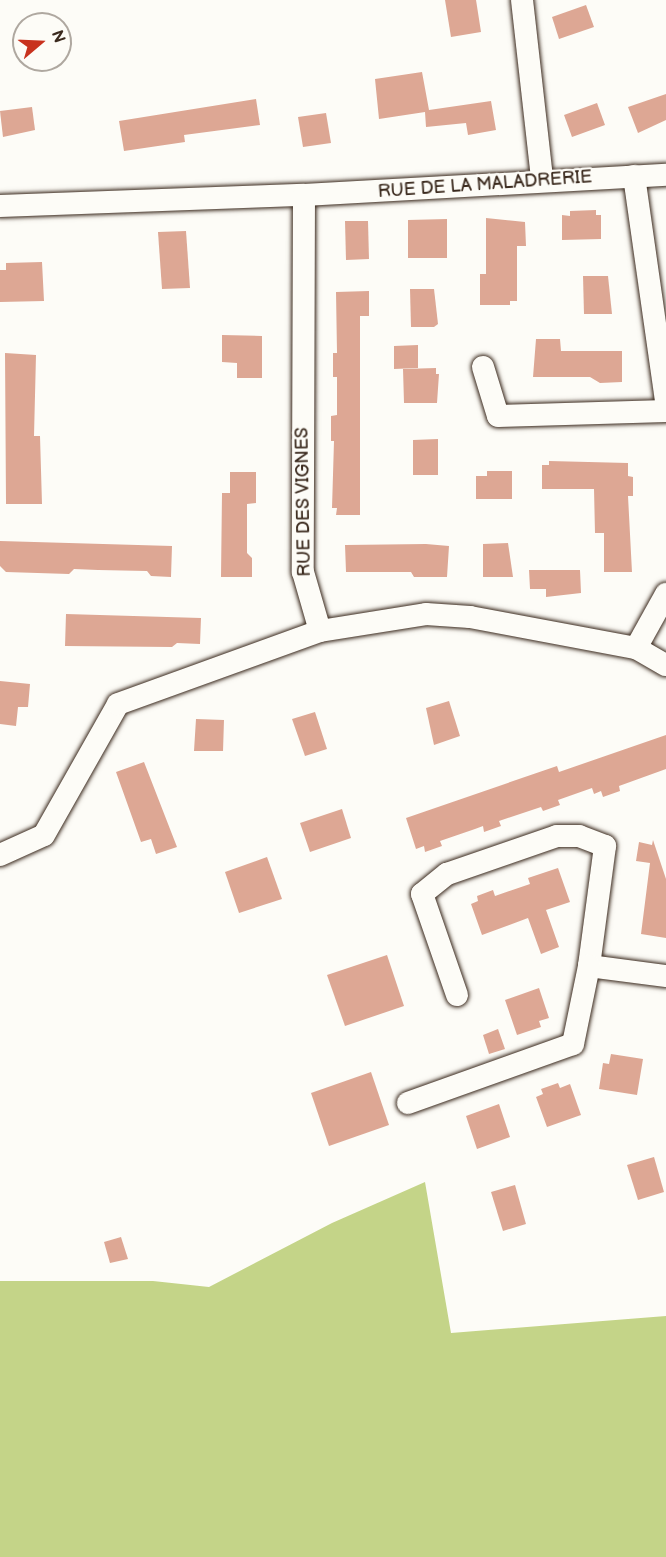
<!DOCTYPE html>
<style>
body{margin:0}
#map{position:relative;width:666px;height:1557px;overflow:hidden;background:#fdfcf7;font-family:"Balsamiq Sans",sans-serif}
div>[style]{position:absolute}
.green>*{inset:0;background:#c4d488}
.building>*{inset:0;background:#dda794}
.roads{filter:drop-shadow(0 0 2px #3b2a1e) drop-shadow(0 0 2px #3b2a1e)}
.minor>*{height:22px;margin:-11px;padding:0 11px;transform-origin:11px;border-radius:11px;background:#fdfcf7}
span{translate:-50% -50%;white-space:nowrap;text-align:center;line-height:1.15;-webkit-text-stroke:4.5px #fdfcf7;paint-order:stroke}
.street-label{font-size:18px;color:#3b2a1e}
.north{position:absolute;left:12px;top:12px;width:60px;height:60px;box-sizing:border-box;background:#fdfcf7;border:2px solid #afa8a0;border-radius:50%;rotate:71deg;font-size:16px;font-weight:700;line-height:24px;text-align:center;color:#3b2a1e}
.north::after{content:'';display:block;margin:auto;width:21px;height:27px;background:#c8321e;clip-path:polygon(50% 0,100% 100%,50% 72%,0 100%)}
</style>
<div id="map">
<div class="green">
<div style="clip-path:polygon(425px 1182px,451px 1333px,666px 1316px,666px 1557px,0 1557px,0 1281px,153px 1281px,209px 1287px,332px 1223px)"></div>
</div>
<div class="building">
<div style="clip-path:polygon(445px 0,476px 0,481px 32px,451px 37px)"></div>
<div style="clip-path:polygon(586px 5px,594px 27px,559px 39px,552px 17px)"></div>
<div style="clip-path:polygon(422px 72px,429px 110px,491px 101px,496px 130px,468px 135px,466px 123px,426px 127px,425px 112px,379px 119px,375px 79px)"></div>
<div style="clip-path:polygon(666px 94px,666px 120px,638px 133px,628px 107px)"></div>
<div style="clip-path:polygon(256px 99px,260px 125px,184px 135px,185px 142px,124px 151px,119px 121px)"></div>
<div style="clip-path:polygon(597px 103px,605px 125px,572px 137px,564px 115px)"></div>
<div style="clip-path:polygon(32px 107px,35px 130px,3px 137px,0 111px)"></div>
<div style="clip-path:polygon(326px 113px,331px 143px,303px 147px,298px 117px)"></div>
<div style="clip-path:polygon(596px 210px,596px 215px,601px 215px,601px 239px,562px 240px,562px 215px,570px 216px,570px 211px)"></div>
<div style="clip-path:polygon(486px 218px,525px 222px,526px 246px,517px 246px,517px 301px,510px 301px,510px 305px,480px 305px,480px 274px,486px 274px)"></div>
<div style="clip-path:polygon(447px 219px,447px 258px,408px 258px,408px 220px)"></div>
<div style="clip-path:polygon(345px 221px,368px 221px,369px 259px,346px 260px)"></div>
<div style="clip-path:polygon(186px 231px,190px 288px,162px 289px,158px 232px)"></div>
<div style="clip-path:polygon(42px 262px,44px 301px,0 302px,0 270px,6px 270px,6px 263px)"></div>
<div style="clip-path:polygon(583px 276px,608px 276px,612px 314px,584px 314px)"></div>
<div style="clip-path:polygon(410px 289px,434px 289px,438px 324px,434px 327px,411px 327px)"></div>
<div style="clip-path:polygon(369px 291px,369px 316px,360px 316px,360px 515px,336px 515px,337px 508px,332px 508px,334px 441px,331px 441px,331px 416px,337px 415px,337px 377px,333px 377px,333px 353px,337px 353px,336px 292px)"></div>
<div style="clip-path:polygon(222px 335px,262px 336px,262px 378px,237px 378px,237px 363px,222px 362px)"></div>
<div style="clip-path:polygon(536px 339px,560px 339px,561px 351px,622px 351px,622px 382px,600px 383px,590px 377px,533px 377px)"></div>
<div style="clip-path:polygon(418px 345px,418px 368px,394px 369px,394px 346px)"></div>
<div style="clip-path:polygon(5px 353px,36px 355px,34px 436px,40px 436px,42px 504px,6px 504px)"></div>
<div style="clip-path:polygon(436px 368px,436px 374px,439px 374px,437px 403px,404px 403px,403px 369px)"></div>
<div style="clip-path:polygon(438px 439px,438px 475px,413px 475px,413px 440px)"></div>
<div style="clip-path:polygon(549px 461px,628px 463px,628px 476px,633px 477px,633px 496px,628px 496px,632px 572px,604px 572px,604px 533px,595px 533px,594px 489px,542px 489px,542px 465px,549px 465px)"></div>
<div style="clip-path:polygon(487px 471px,512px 471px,512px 499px,476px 499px,476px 476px,487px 476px)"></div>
<div style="clip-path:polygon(230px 472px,256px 472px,256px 503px,247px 504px,247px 553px,252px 558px,252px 577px,221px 577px,222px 493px,230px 493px)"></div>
<div style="clip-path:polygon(0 541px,172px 546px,171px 577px,151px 576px,147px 571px,98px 570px,74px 569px,69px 574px,6px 572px,0 566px)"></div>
<div style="clip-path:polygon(508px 543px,513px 577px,483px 577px,483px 544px)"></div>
<div style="clip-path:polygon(426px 544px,449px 546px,447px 577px,414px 577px,411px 572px,346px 572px,345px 545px)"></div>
<div style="clip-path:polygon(529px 570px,580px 570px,581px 593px,546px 597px,546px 589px,530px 589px)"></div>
<div style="clip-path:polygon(66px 614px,201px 618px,200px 644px,177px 643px,172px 647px,65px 646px)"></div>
<div style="clip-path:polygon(0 681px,30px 684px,28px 707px,18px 707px,16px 726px,0 724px)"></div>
<div style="clip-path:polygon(449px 701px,460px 736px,434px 745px,426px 708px)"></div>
<div style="clip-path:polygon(315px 712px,327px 749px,305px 756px,292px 719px)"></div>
<div style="clip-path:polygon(196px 719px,224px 720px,223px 751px,194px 751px)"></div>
<div style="clip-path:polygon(666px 735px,666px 769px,619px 786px,620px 791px,603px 797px,601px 791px,594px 794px,592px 788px,558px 800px,560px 805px,543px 811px,541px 807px,499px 821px,501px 826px,484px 832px,483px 826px,475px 829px,440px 841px,442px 846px,425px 852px,424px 846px,416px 849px,406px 818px,557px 766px,559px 772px)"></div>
<div style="clip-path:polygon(144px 762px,177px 847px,156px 854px,151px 839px,141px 842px,116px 772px)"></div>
<div style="clip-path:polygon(342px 809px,351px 838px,310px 852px,300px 823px)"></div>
<div style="clip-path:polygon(653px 840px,666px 879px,666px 938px,641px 934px,650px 863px,636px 861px,639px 842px,652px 845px)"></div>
<div style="clip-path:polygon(267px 857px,282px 899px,239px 913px,225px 872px)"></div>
<div style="clip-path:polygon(558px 868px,570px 902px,546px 910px,559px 947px,541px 954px,528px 918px,482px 935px,471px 904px,478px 901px,477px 896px,493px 890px,495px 896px,530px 884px,528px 878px)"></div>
<div style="clip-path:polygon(387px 955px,404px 1006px,345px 1026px,327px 975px)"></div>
<div style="clip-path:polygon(539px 988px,549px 1018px,539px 1021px,541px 1027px,517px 1035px,505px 1000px)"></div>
<div style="clip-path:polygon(498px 1029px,505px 1049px,489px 1054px,483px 1035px)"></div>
<div style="clip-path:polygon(611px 1054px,643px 1059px,637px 1095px,599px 1089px,603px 1063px,609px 1064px)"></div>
<div style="clip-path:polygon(371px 1072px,389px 1125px,329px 1146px,311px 1093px)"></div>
<div style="clip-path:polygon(558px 1083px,560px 1088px,570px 1084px,581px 1115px,547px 1127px,536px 1097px,543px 1094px,541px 1089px)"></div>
<div style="clip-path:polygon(499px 1104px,510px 1137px,477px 1149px,466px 1116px)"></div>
<div style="clip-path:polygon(654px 1157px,664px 1192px,638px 1200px,627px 1165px)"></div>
<div style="clip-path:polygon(515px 1185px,526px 1224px,503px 1231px,491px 1192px)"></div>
<div style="clip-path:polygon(121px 1237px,128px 1259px,110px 1263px,104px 1242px)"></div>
</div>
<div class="roads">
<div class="minor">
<div style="left:522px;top:0;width:180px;rotate:83.6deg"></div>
<div style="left:634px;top:176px;width:226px;rotate:81.9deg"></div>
<div style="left:304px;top:195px;width:377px;rotate:90.2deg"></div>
<div style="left:303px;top:572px;width:61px;rotate:73.9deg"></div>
<div style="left:0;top:206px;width:304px;rotate:-2.1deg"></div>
<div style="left:304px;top:195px;width:363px;rotate:-3.2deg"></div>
<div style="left:483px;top:367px;width:51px;rotate:73deg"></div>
<div style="left:498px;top:416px;width:168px;rotate:-1.7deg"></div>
<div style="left:636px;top:648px;width:62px;rotate:-60.9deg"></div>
<div style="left:0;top:855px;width:48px;rotate:-24.4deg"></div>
<div style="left:44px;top:835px;width:150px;rotate:-60.5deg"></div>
<div style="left:118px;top:704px;width:215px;rotate:-19.9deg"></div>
<div style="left:320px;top:631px;width:107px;rotate:-9.1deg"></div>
<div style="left:426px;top:614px;width:44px;rotate:3.9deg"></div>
<div style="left:470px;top:617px;width:169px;rotate:10.6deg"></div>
<div style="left:636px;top:648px;width:34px;rotate:30deg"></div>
<div style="left:457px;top:995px;width:107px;rotate:-109.1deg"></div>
<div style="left:422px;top:894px;width:32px;rotate:-39deg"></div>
<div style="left:447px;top:874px;width:116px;rotate:-19.1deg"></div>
<div style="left:557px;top:836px;width:22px"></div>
<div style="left:579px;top:836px;width:28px;rotate:21deg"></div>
<div style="left:605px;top:846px;width:121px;rotate:97.6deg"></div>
<div style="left:589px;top:966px;width:78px;rotate:7.4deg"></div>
<div style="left:408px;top:1103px;width:175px;rotate:-19.7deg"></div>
<div style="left:573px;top:1044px;width:80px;rotate:-78.4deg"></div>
</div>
</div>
<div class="street-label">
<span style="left:485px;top:185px;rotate:-4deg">RUE DE LA MALADRERIE</span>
<span style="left:304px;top:502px;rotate:-91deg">RUE DES VIGNES</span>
</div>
<div class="north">N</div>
</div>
